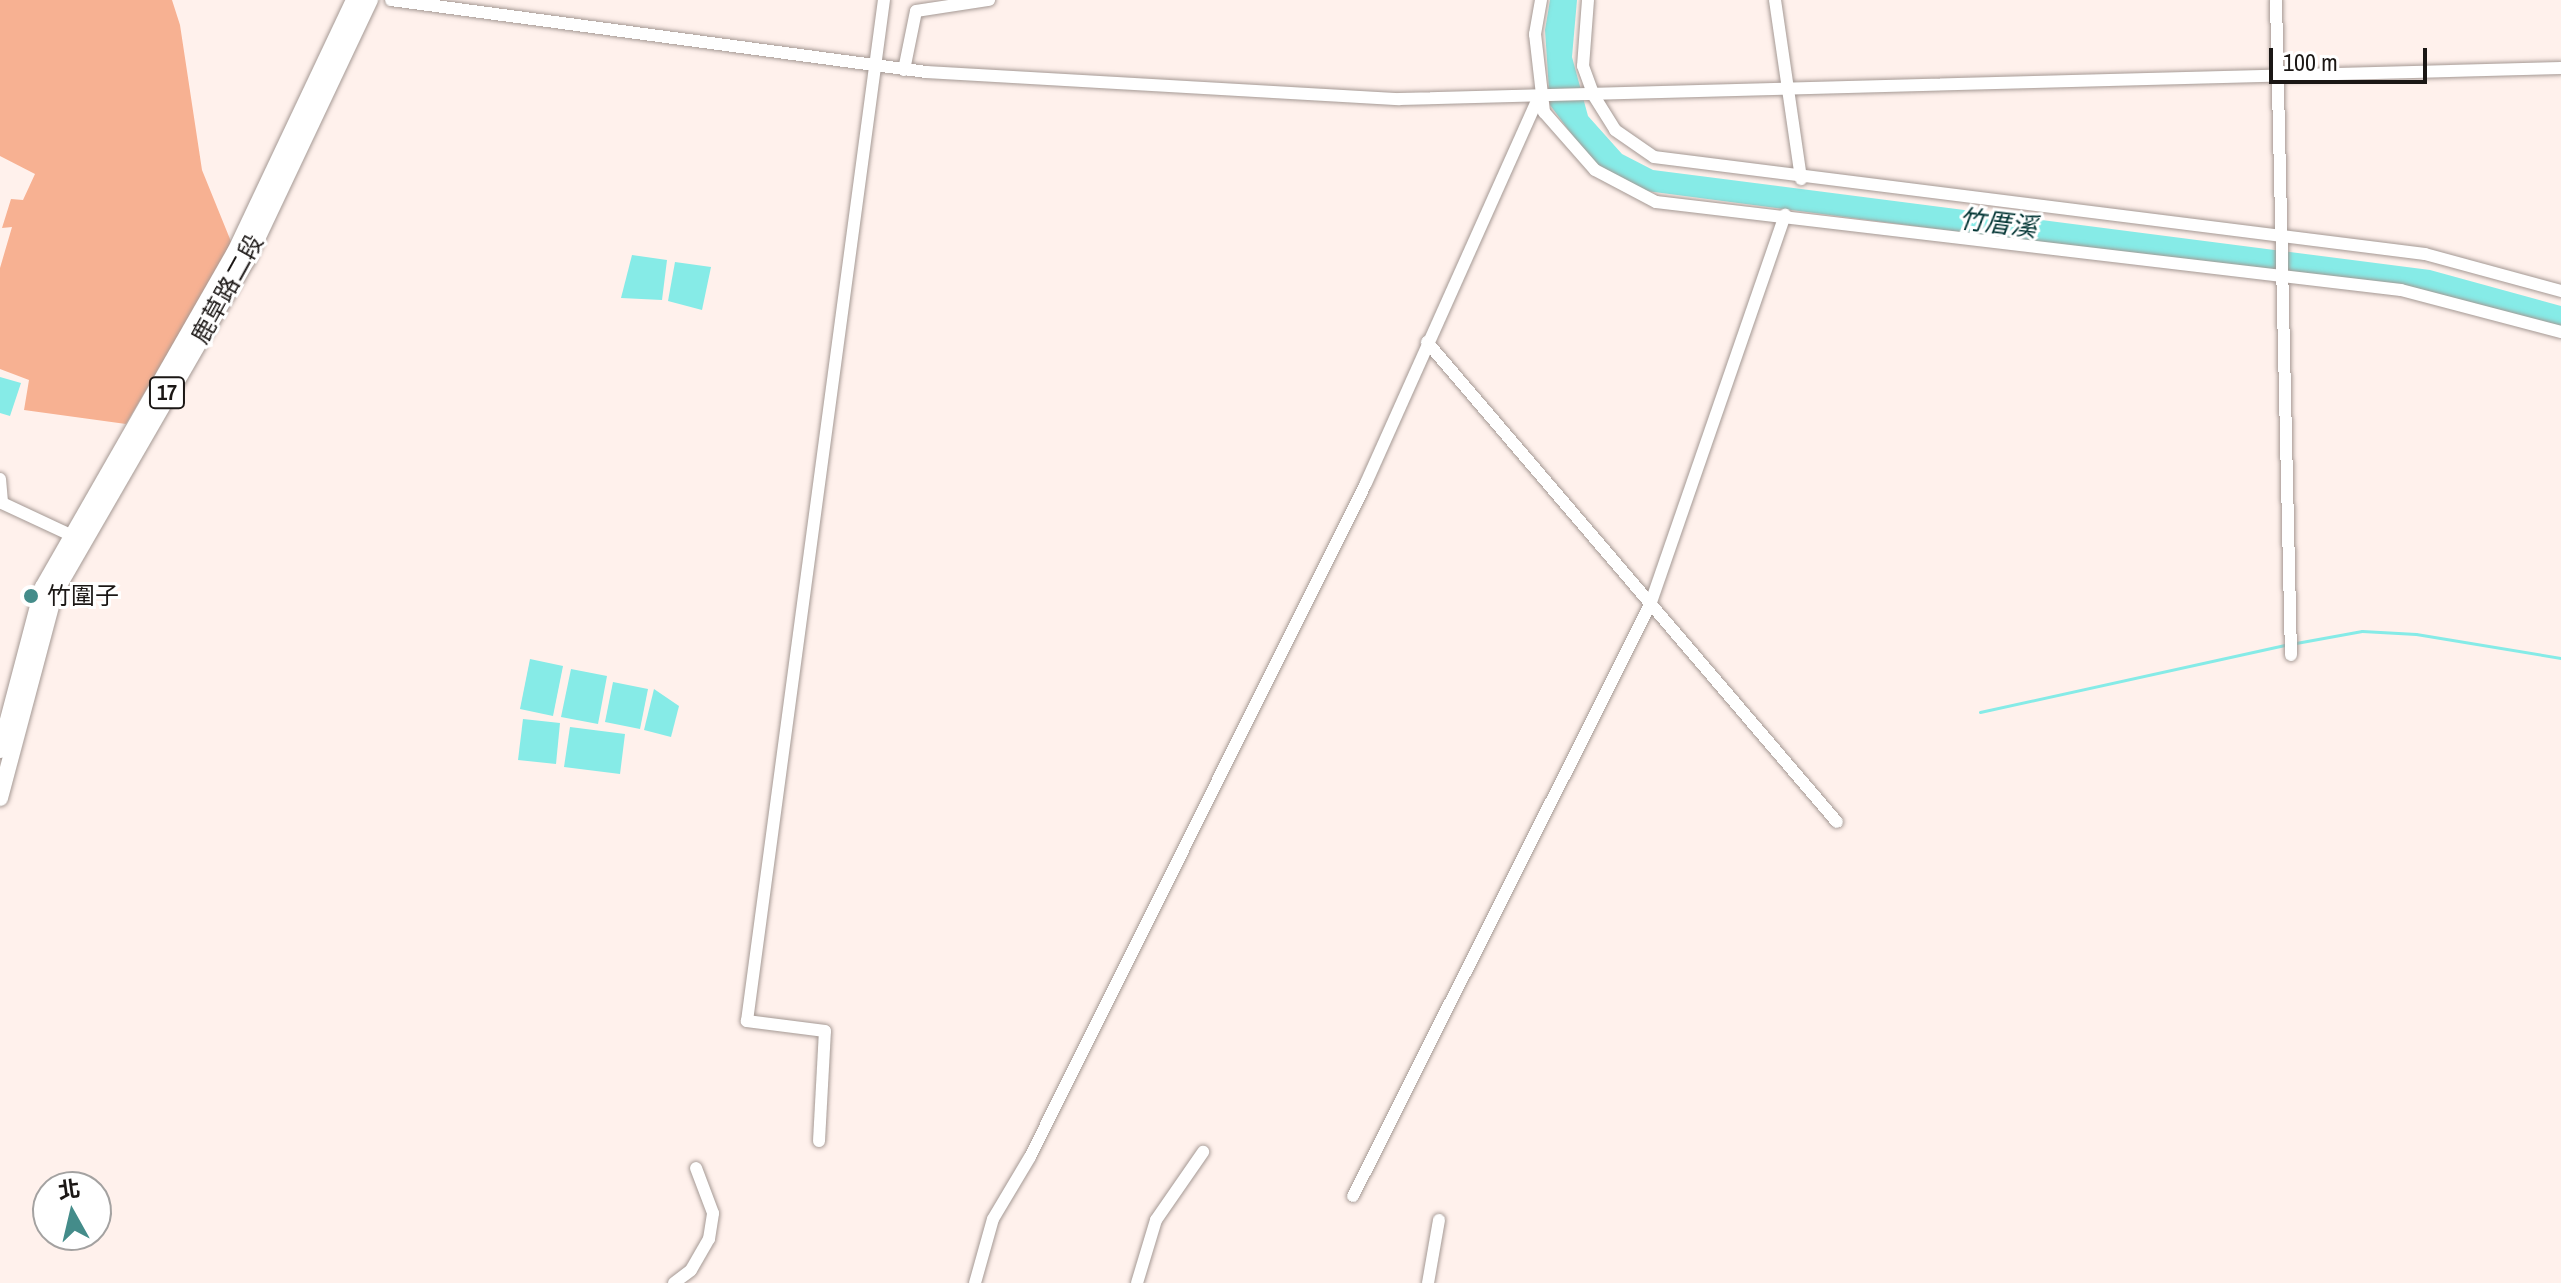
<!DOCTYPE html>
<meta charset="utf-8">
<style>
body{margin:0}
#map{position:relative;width:2561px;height:1283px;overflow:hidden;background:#fff1ec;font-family:"Archivo Narrow","Noto Sans TC",sans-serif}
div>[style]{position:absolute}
.green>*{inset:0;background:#f7b192}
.water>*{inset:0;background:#86ebe7}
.stream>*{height:3px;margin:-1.5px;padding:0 1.5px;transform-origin:1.5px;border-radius:1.5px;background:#86ebe7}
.roads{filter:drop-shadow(0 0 2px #a59994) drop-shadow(0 0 2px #a59994)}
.minor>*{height:12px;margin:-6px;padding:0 6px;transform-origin:6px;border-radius:6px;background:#fff}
.major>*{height:16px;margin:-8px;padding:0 8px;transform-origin:8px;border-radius:8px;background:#fff}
.dots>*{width:22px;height:22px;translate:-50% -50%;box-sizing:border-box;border:4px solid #fff;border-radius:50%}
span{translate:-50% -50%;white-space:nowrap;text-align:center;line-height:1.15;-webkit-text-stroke:6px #fff;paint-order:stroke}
.shield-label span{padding:2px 6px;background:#fff;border:2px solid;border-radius:6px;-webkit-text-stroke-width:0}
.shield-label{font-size:22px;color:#1b1715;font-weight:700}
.street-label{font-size:24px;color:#1b1715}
.poi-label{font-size:24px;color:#1b1715}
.left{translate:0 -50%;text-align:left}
.water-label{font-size:26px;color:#023534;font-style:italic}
.north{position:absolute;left:32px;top:1171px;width:80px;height:80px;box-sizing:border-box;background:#fff;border:2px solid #a4a2a1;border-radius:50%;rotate:352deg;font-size:22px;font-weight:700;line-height:32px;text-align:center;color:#1b1715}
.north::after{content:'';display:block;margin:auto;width:28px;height:36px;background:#448c8a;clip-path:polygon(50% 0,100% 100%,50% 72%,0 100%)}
.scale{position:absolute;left:2269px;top:48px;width:158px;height:36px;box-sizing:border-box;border:4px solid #1b1715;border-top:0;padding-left:10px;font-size:24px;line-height:28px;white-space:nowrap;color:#1b1715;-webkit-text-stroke:6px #fff;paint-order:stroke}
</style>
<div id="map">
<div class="green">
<div style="clip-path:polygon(0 0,172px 0,180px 25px,202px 170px,232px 244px,126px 424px,24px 410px,29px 380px,0 369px,0 268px,12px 227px,2px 228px,11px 199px,23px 200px,35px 174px,0 156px)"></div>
</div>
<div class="water">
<div style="clip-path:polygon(1550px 0,1577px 0,1572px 57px,1588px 116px,1622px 154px,1653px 170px,2430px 270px,2561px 306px,2561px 330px,2370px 286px,1639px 190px,1596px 167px,1550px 105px,1545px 30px)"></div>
<div style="clip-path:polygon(632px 255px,667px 260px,662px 300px,621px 298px)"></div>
<div style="clip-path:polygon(675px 262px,711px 267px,702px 310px,668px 301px)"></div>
<div style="clip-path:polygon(0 377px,21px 383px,10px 416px,0 413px)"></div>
<div style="clip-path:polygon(530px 659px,563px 666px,553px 716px,520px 709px)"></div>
<div style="clip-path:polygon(571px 669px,607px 676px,598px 724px,561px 717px)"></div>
<div style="clip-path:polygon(613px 682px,648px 689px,640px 729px,605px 722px)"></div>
<div style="clip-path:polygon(654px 689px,679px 706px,671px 737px,644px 730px)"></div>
<div style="clip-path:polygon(523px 719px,560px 723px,556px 764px,518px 760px)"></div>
<div style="clip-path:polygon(570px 727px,625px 734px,620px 774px,564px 767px)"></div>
</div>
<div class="stream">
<div style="left:2296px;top:643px;width:67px;rotate:-10.3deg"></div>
<div style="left:2362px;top:631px;width:54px;rotate:3.2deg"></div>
<div style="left:2416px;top:634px;width:147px;rotate:9.4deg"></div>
<div style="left:1980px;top:712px;width:312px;rotate:-12.4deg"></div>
</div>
<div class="roads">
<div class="minor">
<div style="left:391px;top:0;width:540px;rotate:7.66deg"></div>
<div style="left:926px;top:72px;width:474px;rotate:3.3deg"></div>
<div style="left:1399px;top:99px;width:1162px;rotate:-1.53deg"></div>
<div style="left:1541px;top:0;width:35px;rotate:100deg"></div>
<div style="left:1535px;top:34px;width:79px;rotate:83.4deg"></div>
<div style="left:1544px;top:112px;width:77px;rotate:48.7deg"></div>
<div style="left:1595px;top:170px;width:69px;rotate:27.7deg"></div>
<div style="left:1656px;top:202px;width:750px;rotate:6.74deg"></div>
<div style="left:2401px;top:290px;width:165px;rotate:14.7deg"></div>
<div style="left:1588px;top:0;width:66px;rotate:94.3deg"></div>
<div style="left:1583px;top:66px;width:32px;rotate:70deg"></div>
<div style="left:1594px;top:96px;width:40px;rotate:58deg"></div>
<div style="left:1615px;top:130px;width:47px;rotate:34.7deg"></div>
<div style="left:1654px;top:157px;width:777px;rotate:7.17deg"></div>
<div style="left:2425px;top:254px;width:141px;rotate:15.2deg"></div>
<div style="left:1775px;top:0;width:181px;rotate:81.7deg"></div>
<div style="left:2276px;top:0;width:655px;rotate:88.69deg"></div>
<div style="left:904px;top:70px;width:60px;rotate:-78.5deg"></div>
<div style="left:916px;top:11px;width:74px;rotate:-8.6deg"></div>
<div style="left:1427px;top:342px;width:631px;rotate:49.5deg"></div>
<div style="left:0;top:479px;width:24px;rotate:85deg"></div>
<div style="left:2px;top:503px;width:83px;rotate:25deg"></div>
<div style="left:819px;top:1141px;width:110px;rotate:-86.9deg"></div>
<div style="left:825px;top:1031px;width:79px;rotate:-172.7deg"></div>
<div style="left:747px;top:1021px;width:1030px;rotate:-82.36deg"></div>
<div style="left:1353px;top:1196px;width:661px;rotate:-63.32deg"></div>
<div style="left:1650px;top:605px;width:413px;rotate:-70.9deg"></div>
<div style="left:674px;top:1283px;width:21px;rotate:-37deg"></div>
<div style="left:691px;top:1270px;width:36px;rotate:-60deg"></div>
<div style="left:709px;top:1239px;width:26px;rotate:-81deg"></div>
<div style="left:713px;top:1213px;width:48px;rotate:-110.7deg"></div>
<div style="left:975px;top:1283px;width:66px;rotate:-74.3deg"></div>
<div style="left:993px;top:1219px;width:72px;rotate:-59.2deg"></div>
<div style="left:1030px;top:1157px;width:753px;rotate:-63.5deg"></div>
<div style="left:1366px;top:483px;width:423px;rotate:-65.9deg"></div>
<div style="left:1137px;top:1283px;width:66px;rotate:-73.2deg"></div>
<div style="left:1156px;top:1220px;width:83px;rotate:-55.3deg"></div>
<div style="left:1428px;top:1283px;width:64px;rotate:-80.1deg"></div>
</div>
<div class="major">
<div style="left:0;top:750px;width:169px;rotate:-75.2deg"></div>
<div style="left:43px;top:587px;width:386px;rotate:-60.2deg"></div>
<div style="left:235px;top:252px;width:279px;rotate:-64.7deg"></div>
<div style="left:0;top:798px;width:213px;rotate:-75.1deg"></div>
<div style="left:55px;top:592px;width:384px;rotate:-60deg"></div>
<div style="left:247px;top:260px;width:288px;rotate:-64.7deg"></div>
</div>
</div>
<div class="dots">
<div style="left:31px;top:596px;background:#448c8a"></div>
</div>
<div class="shield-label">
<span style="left:167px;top:393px">17</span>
</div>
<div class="street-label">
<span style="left:227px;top:289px;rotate:-61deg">鹿草路二段</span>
</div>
<div class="poi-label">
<span class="left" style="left:47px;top:596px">竹圍子</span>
</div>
<div class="water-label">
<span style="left:1998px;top:223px;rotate:7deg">竹厝溪</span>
</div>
<div class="north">北</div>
<div class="scale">100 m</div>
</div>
